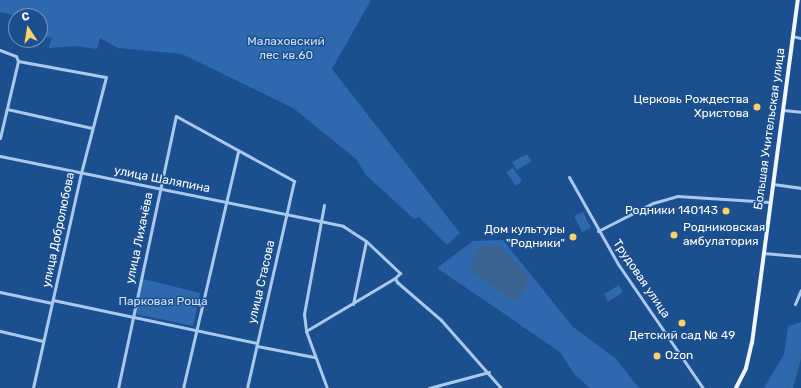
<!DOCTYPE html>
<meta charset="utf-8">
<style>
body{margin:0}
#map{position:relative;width:801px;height:388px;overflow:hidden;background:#1b4f8f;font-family:Rubik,sans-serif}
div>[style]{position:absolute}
.green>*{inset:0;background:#2e69ad}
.water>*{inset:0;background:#3c6290}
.stream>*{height:1px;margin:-0.5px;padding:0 0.5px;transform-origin:0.5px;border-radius:0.5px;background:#3c6290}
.minor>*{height:3px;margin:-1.5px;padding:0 1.5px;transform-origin:1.5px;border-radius:1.5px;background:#a9c9ee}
.major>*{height:4px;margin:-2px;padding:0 2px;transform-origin:2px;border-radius:2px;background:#f0f6ff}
.dots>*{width:11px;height:11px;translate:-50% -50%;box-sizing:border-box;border:2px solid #1b4f8f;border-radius:50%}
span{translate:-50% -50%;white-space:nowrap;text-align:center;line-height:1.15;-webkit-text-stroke:3px #1b4f8f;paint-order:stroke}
.park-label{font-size:12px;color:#cfe3fa}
.poi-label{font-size:12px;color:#fff}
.right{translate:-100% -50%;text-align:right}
.left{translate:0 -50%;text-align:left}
.street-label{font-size:12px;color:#fff}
.north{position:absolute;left:8px;top:8px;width:40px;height:40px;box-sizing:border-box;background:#1b4f8f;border:1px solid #7695bc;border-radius:50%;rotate:348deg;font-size:11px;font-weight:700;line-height:16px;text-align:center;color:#fff}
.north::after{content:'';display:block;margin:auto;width:14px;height:18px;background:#ffd166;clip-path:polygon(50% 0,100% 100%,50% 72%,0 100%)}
</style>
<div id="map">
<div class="green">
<div style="clip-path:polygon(0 0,371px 0,332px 69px,460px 233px,447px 245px,419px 217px,414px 219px,366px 175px,356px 159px,293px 108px,182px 54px,118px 48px,100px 38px,97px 49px,76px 46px,49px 48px,52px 38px,40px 36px,40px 16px,18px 16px,0 12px)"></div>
<div style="clip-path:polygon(527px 154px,532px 161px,517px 170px,512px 162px)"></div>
<div style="clip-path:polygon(513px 168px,522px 181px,516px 186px,506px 172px)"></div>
<div style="clip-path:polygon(583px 212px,591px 228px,582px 232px,574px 216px)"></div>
<div style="clip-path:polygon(503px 240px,573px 327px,615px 358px,639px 388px,590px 388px,574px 374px,560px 352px,437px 268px,473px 241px)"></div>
<div style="clip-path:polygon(143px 279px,200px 293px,193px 326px,136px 314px)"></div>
<div style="clip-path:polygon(619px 285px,623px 292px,608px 302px,604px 294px)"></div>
<div style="clip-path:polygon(801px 322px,801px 359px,793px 388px,764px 388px,784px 354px,788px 326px)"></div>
</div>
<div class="water">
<div style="clip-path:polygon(481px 246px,499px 246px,529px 277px,520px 299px,514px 301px,474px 273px,470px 269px,475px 254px)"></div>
</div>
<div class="stream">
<div style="left:787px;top:388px;width:40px;rotate:-69deg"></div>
</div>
<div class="minor">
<div style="left:792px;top:36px;width:9px;rotate:13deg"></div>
<div style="left:0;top:50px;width:17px;rotate:21deg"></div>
<div style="left:16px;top:56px;width:5px;rotate:68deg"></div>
<div style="left:18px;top:61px;width:89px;rotate:10.3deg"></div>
<div style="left:106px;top:77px;width:99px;rotate:104.6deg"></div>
<div style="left:81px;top:173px;width:220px;rotate:102.6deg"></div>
<div style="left:7px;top:109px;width:87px;rotate:12.6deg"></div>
<div style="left:783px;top:110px;width:18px;rotate:6deg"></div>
<div style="left:0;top:138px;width:79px;rotate:-76.8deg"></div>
<div style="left:0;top:156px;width:350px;rotate:11.5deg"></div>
<div style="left:343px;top:226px;width:27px;rotate:33deg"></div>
<div style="left:366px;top:241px;width:47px;rotate:43.3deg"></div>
<div style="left:400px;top:273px;width:7px;rotate:135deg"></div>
<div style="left:395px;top:278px;width:4px;rotate:63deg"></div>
<div style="left:397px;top:282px;width:58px;rotate:40.8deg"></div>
<div style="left:441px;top:320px;width:91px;rotate:48.6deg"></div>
<div style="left:569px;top:177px;width:100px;rotate:60.6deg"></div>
<div style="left:618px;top:264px;width:150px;rotate:55.6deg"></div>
<div style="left:773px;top:184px;width:28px;rotate:8deg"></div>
<div style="left:324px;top:205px;width:111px;rotate:100.4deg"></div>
<div style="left:304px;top:314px;width:17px;rotate:83deg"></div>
<div style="left:306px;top:331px;width:61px;rotate:69.8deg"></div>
<div style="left:598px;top:231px;width:62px;rotate:-27deg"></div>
<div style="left:653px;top:203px;width:25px;rotate:-16deg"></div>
<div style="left:677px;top:196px;width:93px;rotate:3.7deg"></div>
<div style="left:763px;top:253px;width:38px;rotate:5deg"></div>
<div style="left:0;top:292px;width:53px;rotate:11.9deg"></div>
<div style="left:52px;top:303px;width:3px;rotate:-72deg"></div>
<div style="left:53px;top:300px;width:208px;rotate:11.9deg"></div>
<div style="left:353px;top:304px;width:64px;rotate:-78.3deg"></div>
<div style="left:795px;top:304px;width:15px;rotate:-67deg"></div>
<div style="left:0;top:331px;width:44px;rotate:13.1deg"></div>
<div style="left:306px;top:331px;width:104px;rotate:-30.8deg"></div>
<div style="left:257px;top:346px;width:58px;rotate:10.9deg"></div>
<div style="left:118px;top:388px;width:278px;rotate:-78deg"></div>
<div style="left:176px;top:116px;width:135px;rotate:28.8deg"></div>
<div style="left:294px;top:181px;width:212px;rotate:102.8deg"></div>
<div style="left:183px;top:388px;width:243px;rotate:-76.9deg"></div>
<div style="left:429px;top:388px;width:62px;rotate:-14.9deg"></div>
</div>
<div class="major">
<div style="left:736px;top:388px;width:22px;rotate:-63deg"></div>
<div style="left:746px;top:368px;width:26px;rotate:-77deg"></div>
<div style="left:752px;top:343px;width:346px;rotate:-82.4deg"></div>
</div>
<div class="dots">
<div style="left:757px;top:107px;background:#ffd166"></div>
<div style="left:726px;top:211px;background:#ffd166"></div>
<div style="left:674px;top:235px;background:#ffd166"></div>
<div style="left:573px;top:237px;background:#ffd166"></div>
<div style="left:682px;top:323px;background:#ffd166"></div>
<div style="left:657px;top:356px;background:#ffd166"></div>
</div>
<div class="park-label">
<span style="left:286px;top:49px">Малаховский<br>лес кв.60</span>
<span style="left:163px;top:302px">Парковая Роща</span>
</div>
<div class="poi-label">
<span class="right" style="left:749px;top:107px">Церковь Рождества<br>Христова</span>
<span class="right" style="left:718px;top:211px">Родники 140143</span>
<span class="left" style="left:683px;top:235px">Родниковская<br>амбулатория</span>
<span class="right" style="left:565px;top:237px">Дом культуры<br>"Родники"</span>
<span style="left:682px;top:336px">Детский сад № 49</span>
<span class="left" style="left:665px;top:356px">Ozon</span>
</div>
<div class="street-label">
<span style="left:770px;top:129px;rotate:-82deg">Большая Учительская улица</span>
<span style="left:162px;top:180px;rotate:11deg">улица Шаляпина</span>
<span style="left:59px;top:230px;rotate:-78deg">улица Добролюбова</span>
<span style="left:140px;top:238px;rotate:-78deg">улица Лихачёва</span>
<span style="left:641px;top:279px;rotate:56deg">Трудовая улица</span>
<span style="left:262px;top:282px;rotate:-77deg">улица Стасова</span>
</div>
<div class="north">С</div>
</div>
